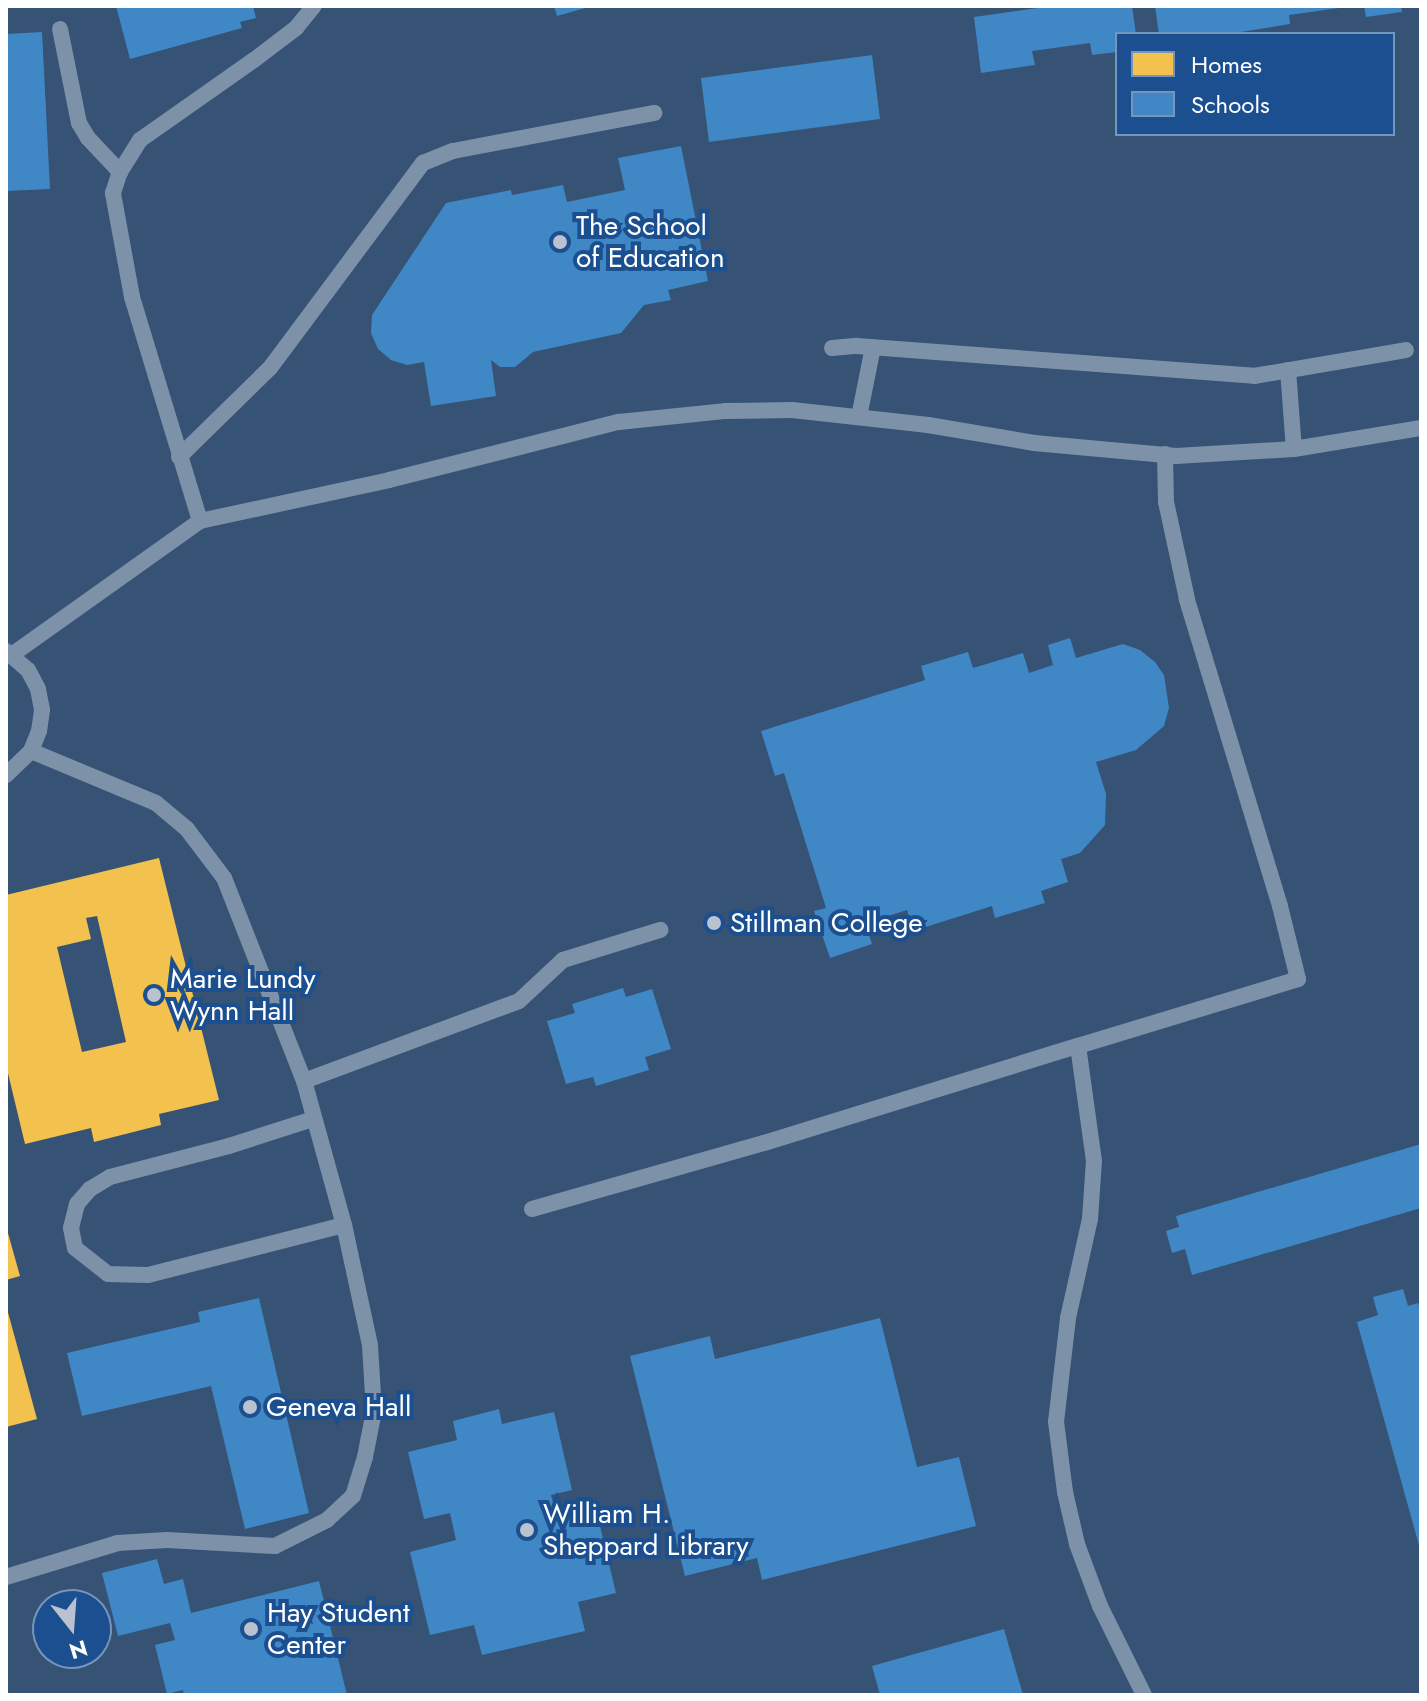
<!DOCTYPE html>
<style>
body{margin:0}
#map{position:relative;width:1427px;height:1701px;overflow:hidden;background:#365274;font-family:Jost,sans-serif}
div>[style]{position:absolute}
.homes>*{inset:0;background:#f2c14e}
.schools>*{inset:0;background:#3f88c5}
.lane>*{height:16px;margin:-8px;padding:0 8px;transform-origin:8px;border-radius:8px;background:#7d92a8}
.dots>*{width:22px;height:22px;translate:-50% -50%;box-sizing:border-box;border:4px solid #1b4f8f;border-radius:50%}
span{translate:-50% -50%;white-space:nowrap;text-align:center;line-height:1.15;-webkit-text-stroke:8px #1b4f8f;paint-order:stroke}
.poi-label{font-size:28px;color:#fff}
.left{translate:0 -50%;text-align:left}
.frame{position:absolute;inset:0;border:8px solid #fff;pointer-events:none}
.legend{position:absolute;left:1115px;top:32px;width:280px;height:104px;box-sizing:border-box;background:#1b4f8f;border:2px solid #7695bc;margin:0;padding:10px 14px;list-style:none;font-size:24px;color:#fff}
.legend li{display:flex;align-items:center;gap:16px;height:40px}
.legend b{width:40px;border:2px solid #7695bc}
.north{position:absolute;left:32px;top:1589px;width:80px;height:80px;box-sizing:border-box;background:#1b4f8f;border:2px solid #7695bc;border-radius:50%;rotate:163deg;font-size:22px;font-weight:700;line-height:32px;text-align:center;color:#fff}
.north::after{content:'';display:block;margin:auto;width:28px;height:36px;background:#b9c2ce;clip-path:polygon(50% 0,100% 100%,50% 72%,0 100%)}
</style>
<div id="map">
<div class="homes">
<div style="clip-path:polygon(evenodd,159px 858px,219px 1100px,159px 1114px,161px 1125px,94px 1142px,91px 1128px,25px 1144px,6px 1065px,6px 895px,159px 858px,97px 916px,126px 1042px,82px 1052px,57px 947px,91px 939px,86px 918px,97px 916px)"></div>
<div style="clip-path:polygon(6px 1226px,20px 1276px,6px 1280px)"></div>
<div style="clip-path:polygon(6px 1305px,37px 1419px,6px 1427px)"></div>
</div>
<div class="schools">
<div style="clip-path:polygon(116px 6px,253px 6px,256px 18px,240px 22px,242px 28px,130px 59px)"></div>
<div style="clip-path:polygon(554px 6px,588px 6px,589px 7px,557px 16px)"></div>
<div style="clip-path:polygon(1052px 6px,1132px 6px,1136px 34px,1117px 34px,1117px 52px,1092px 55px,1090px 43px,1032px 51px,1035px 65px,981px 73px,974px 17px)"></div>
<div style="clip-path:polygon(1155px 6px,1339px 6px,1339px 8px,1289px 15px,1290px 24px,1228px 34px,1159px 34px)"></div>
<div style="clip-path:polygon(1364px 6px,1401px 6px,1402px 12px,1366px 17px)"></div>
<div style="clip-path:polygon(42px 32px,50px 189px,6px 191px,6px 34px)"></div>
<div style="clip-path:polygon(872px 55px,880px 119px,709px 142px,701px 78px)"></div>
<div style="clip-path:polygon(681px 146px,708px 281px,668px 290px,671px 300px,644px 305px,621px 333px,533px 352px,515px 367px,500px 367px,491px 360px,496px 396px,431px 406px,424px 362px,407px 365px,391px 360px,378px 349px,371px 333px,372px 315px,446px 203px,511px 190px,512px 195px,563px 185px,567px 202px,625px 190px,618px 158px)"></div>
<div style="clip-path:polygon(1070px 638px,1076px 658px,1123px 644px,1140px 650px,1155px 662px,1164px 675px,1169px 708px,1164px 726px,1136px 750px,1096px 762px,1106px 794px,1105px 825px,1080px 853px,1061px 859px,1068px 882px,1041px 891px,1045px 903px,995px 918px,992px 906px,913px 931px,907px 910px,865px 923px,872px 944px,830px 958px,814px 911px,826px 908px,784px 773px,775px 776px,761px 731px,925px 680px,921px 666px,968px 652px,973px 668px,1023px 653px,1029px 673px,1053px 665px,1048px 645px)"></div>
<div style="clip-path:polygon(623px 988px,626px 997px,652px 989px,671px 1049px,645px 1057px,649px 1070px,596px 1086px,593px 1077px,566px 1084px,547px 1021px,575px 1013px,572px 1004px)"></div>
<div style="clip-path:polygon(1421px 1144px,1421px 1208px,1192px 1275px,1185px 1249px,1172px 1253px,1166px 1231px,1179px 1227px,1176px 1216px)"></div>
<div style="clip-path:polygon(1403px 1289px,1408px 1306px,1418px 1303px,1421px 1313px,1420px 1549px,1357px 1322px,1378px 1315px,1373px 1297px)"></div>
<div style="clip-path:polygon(259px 1298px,309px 1513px,245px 1529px,211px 1386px,82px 1416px,67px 1353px,200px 1322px,198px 1312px)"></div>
<div style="clip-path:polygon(880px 1318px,917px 1467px,959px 1457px,976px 1526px,762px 1580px,757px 1558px,685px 1576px,630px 1356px,710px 1336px,715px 1359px)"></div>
<div style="clip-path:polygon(499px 1409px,502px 1424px,554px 1412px,572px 1490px,551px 1495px,555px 1510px,594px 1501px,616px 1593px,578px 1602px,585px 1631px,482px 1655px,474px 1625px,430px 1635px,410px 1552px,456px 1540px,450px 1513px,424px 1519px,408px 1452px,457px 1440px,453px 1421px)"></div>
<div style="clip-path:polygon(157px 1559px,164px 1584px,183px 1579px,191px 1613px,319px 1581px,347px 1695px,184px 1695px,183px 1690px,167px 1694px,155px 1645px,175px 1640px,170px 1623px,118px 1636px,102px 1573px)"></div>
<div style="clip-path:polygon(1004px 1629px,1023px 1695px,880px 1695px,872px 1666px)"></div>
</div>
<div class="lane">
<div style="left:60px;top:29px;width:96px;rotate:78.6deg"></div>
<div style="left:79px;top:123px;width:17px;rotate:59deg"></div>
<div style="left:88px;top:138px;width:47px;rotate:46.7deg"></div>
<div style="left:832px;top:348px;width:25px;rotate:-5deg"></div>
<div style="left:857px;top:346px;width:398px;rotate:4.3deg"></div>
<div style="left:1254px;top:376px;width:154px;rotate:-9.7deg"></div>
<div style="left:1288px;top:370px;width:79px;rotate:85.7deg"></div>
<div style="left:859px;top:417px;width:71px;rotate:-78.7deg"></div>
<div style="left:179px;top:457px;width:127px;rotate:-44.4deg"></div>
<div style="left:270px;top:368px;width:256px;rotate:-53.3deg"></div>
<div style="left:423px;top:163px;width:32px;rotate:-22deg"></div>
<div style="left:453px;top:151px;width:205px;rotate:-10.7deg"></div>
<div style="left:200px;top:521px;width:234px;rotate:-106.9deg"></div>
<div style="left:132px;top:297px;width:106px;rotate:-100.4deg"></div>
<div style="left:113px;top:193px;width:22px;rotate:-72deg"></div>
<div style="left:120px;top:172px;width:38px;rotate:-58deg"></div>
<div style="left:140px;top:140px;width:139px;rotate:-35.1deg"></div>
<div style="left:254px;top:60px;width:53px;rotate:-37.3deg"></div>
<div style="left:296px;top:28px;width:28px;rotate:-51deg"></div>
<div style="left:6px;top:651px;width:29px;rotate:41deg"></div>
<div style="left:28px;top:670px;width:21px;rotate:62deg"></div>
<div style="left:38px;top:689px;width:21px;rotate:79deg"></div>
<div style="left:42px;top:710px;width:21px;rotate:98deg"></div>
<div style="left:39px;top:731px;width:22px;rotate:112deg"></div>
<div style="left:31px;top:751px;width:35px;rotate:136deg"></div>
<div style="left:13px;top:654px;width:229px;rotate:-35.4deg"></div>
<div style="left:200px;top:521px;width:193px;rotate:-12.2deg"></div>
<div style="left:389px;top:480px;width:237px;rotate:-14.2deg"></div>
<div style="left:619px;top:422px;width:108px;rotate:-5.9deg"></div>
<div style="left:726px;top:411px;width:66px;rotate:-0.9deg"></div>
<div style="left:792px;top:410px;width:137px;rotate:6.3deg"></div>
<div style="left:928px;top:425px;width:108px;rotate:9.6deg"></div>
<div style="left:1034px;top:443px;width:143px;rotate:5.2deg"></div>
<div style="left:1176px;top:456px;width:118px;rotate:-3.4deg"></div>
<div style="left:1294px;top:449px;width:129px;rotate:-9.4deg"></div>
<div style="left:304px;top:1081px;width:229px;rotate:-20.4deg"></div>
<div style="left:519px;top:1001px;width:60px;rotate:-43deg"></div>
<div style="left:563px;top:960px;width:102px;rotate:-17.2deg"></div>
<div style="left:313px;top:1119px;width:88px;rotate:162.2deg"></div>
<div style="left:229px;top:1146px;width:123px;rotate:165.4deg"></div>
<div style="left:110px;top:1177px;width:23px;rotate:149deg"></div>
<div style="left:90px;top:1189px;width:20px;rotate:131deg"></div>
<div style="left:77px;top:1204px;width:25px;rotate:104deg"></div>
<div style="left:71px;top:1228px;width:20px;rotate:79deg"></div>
<div style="left:75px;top:1248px;width:42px;rotate:38.2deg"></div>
<div style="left:108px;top:1274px;width:40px;rotate:1.4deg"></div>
<div style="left:148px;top:1275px;width:202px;rotate:-14.3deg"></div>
<div style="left:532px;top:1209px;width:241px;rotate:-15.9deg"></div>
<div style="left:764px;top:1143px;width:329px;rotate:-17.2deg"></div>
<div style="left:6px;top:1577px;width:117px;rotate:-16.9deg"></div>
<div style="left:118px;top:1543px;width:49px;rotate:-3.5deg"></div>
<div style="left:167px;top:1540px;width:108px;rotate:3.2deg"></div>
<div style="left:275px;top:1546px;width:58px;rotate:-26.6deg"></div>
<div style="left:327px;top:1520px;width:35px;rotate:-43deg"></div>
<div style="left:353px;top:1496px;width:41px;rotate:-72.9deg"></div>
<div style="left:365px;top:1457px;width:47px;rotate:-78.9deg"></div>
<div style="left:374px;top:1411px;width:66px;rotate:-93.5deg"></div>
<div style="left:370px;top:1345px;width:123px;rotate:-102.2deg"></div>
<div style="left:344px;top:1225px;width:149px;rotate:-105.5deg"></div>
<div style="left:304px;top:1081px;width:218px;rotate:-111.5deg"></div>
<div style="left:224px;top:878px;width:61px;rotate:-127.1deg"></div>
<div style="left:187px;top:829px;width:40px;rotate:-140deg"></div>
<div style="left:156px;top:803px;width:135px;rotate:-157.4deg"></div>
<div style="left:1144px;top:1695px;width:99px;rotate:-116.3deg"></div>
<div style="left:1100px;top:1606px;width:66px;rotate:-110.4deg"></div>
<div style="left:1077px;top:1544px;width:53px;rotate:-103deg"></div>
<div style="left:1065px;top:1492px;width:71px;rotate:-97.3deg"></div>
<div style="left:1056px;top:1422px;width:105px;rotate:-83.4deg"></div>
<div style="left:1068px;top:1318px;width:101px;rotate:-77.5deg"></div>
<div style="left:1090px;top:1219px;width:58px;rotate:-86.1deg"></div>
<div style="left:1094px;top:1161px;width:116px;rotate:-97.9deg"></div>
<div style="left:1078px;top:1046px;width:230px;rotate:-16.9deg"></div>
<div style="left:1298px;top:979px;width:75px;rotate:-103.9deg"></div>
<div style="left:1280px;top:906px;width:321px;rotate:-106.9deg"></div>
<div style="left:1187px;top:599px;width:99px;rotate:-102.2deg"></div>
<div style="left:1166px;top:502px;width:48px;rotate:-91.2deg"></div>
</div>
<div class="dots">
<div style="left:560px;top:242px;background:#b9c2ce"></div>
<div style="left:714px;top:923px;background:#b9c2ce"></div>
<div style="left:154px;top:995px;background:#b9c2ce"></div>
<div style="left:250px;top:1407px;background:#b9c2ce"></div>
<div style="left:527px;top:1530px;background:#b9c2ce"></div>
<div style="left:251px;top:1629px;background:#b9c2ce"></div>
</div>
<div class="poi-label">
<span class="left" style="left:576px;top:242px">The School<br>of Education</span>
<span class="left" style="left:730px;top:923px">Stillman College</span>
<span class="left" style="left:170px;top:995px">Marie Lundy<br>Wynn Hall</span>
<span class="left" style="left:266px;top:1407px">Geneva Hall</span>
<span class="left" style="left:543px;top:1530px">William H.<br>Sheppard Library</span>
<span class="left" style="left:267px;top:1629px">Hay Student<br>Center</span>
</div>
<div class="frame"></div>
<ul class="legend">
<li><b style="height:22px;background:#f2c14e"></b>Homes</li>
<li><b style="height:22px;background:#3f88c5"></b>Schools</li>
</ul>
<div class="north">N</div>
</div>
